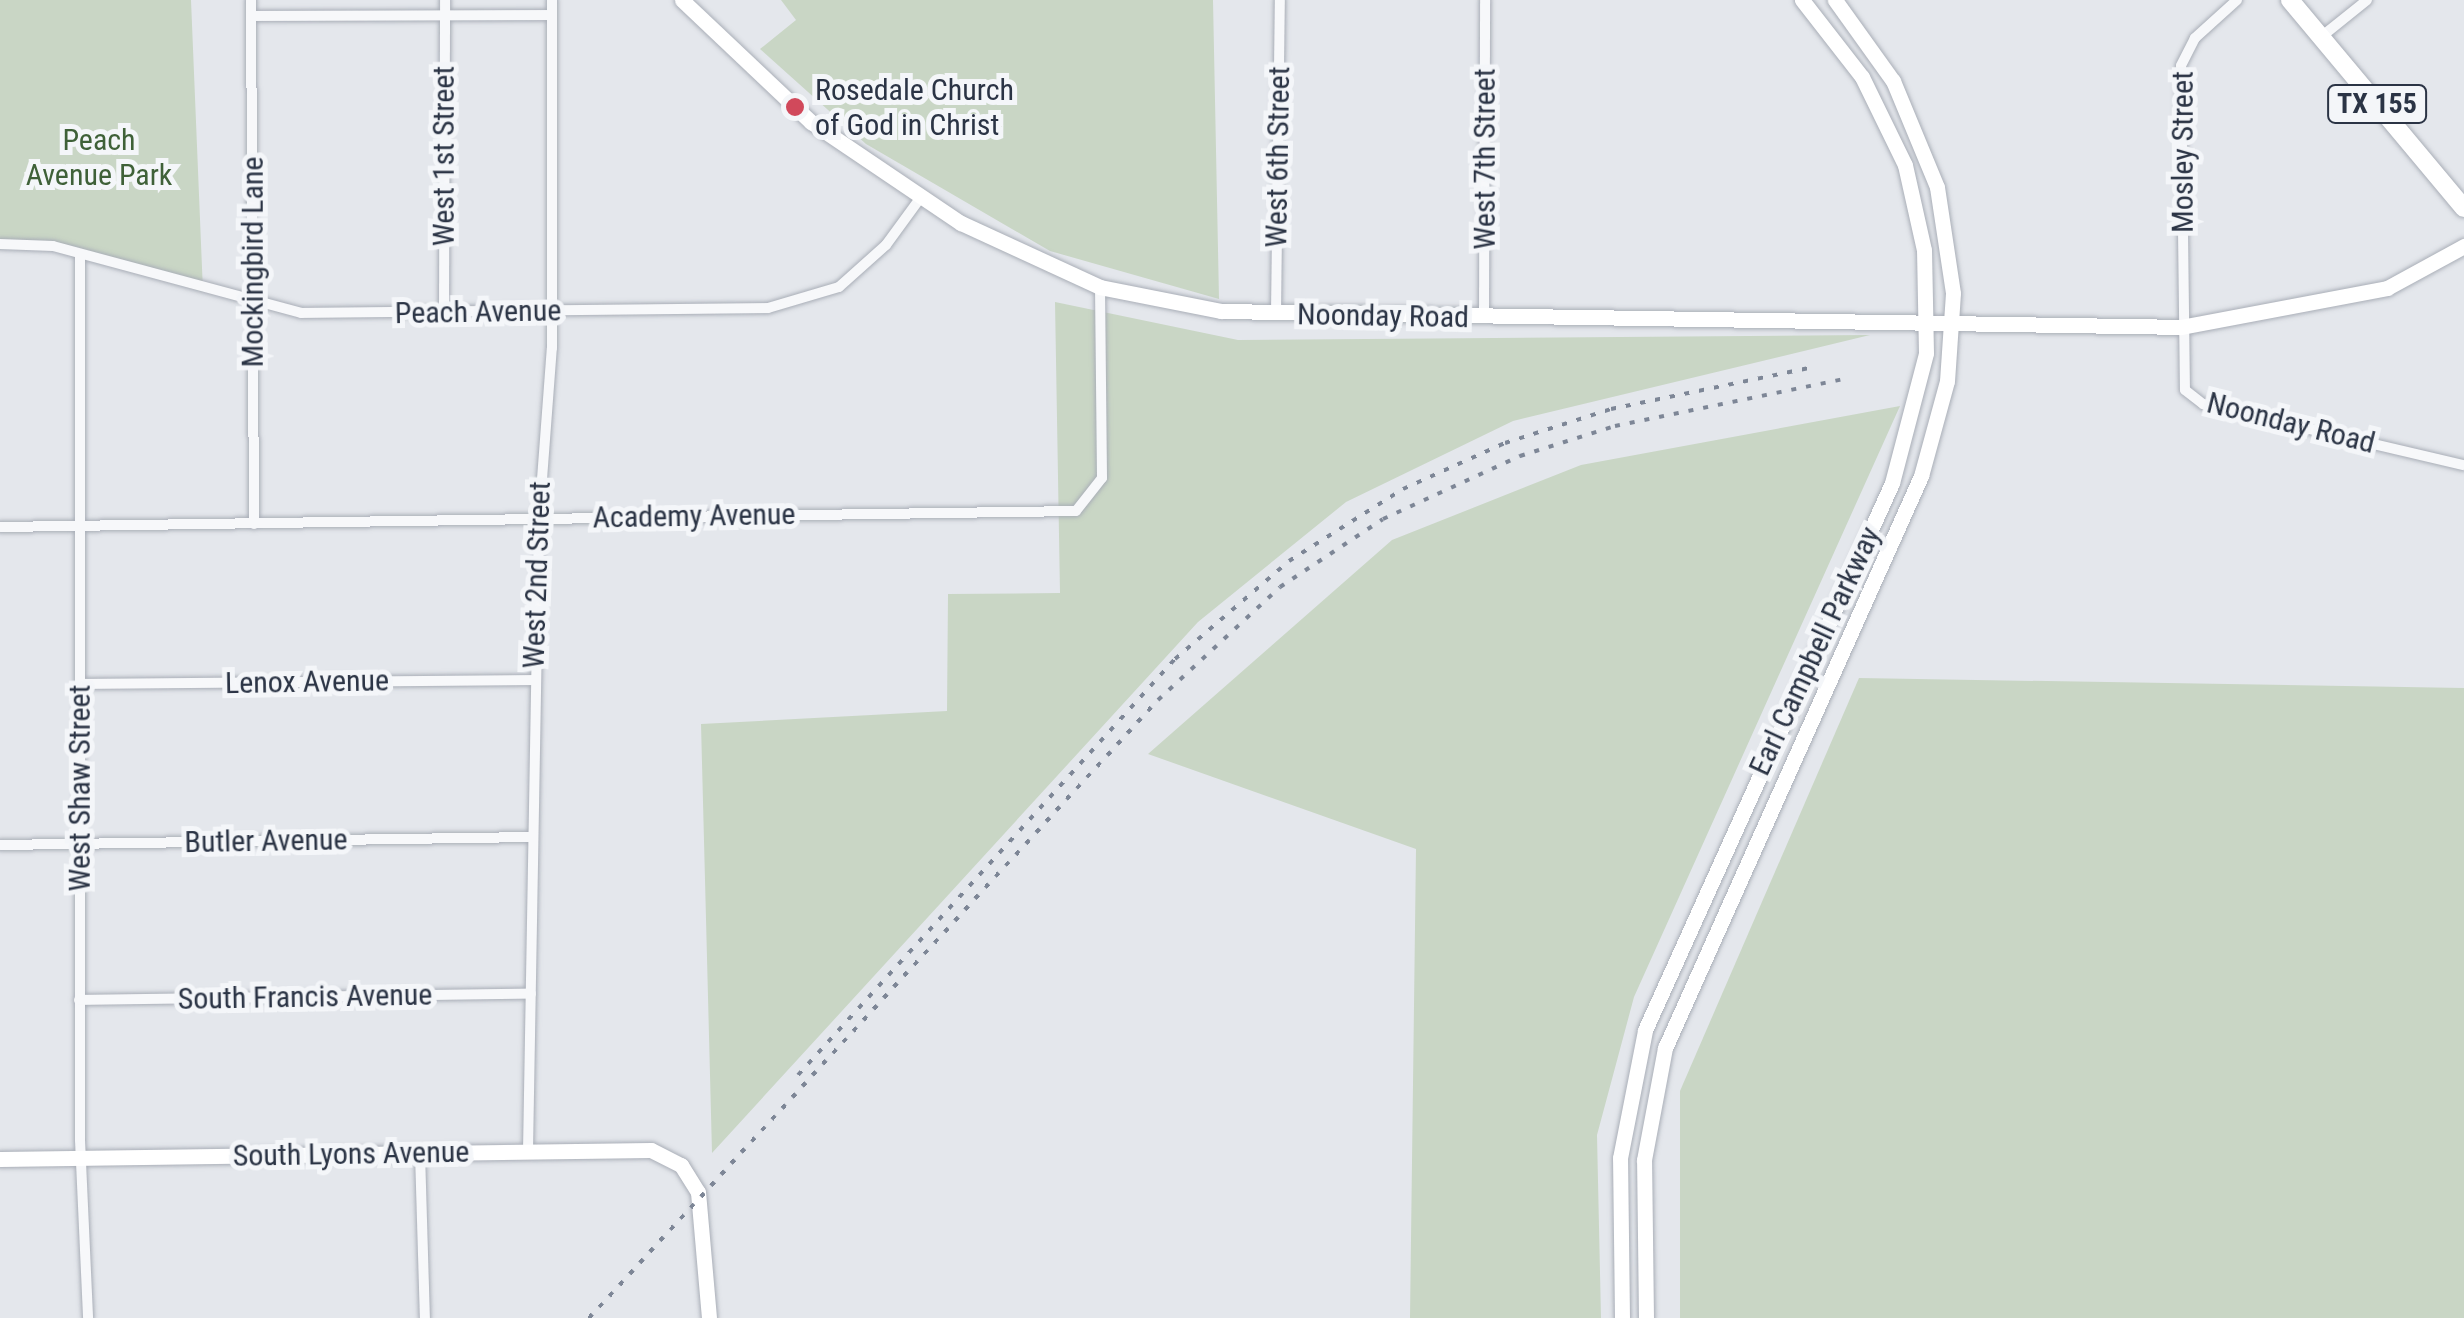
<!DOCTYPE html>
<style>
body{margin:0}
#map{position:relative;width:2464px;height:1318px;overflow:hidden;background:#e4e7ec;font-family:"Roboto Condensed",sans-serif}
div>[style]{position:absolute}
.green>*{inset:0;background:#c9d6c5}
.roads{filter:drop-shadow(0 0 2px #a9aeb7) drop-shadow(0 0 2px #a9aeb7)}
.street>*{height:10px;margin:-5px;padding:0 5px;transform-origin:5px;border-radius:5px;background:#f7f8fa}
.secondary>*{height:15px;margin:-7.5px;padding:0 7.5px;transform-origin:7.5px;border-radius:7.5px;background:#fff}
.primary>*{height:18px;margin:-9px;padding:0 9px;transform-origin:9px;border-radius:9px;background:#fff}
.rail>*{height:4px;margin-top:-2px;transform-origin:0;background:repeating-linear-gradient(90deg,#7d8696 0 5px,transparent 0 15px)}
.dots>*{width:28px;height:28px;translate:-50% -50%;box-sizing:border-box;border:5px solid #f4f6f9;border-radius:50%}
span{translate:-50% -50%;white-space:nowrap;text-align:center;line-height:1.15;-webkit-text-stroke:10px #f4f6f9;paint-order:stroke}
.shield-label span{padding:2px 8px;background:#f4f6f9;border:2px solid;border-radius:8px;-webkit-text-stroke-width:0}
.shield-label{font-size:28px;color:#2b3445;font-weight:700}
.poi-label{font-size:30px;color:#2b3445}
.left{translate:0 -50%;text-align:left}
.park-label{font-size:30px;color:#3f6138}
.street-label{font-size:30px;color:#2b3445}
</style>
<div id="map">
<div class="green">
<div style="clip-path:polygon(0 0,191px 0,203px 292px,53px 246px,0 247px)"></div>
<div style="clip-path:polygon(781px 0,1213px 0,1219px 299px,1050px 251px,866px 144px,760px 49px,796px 20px)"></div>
<div style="clip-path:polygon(1055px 302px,1238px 340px,1870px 335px,1513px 421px,1346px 502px,1198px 622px,712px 1153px,701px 724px,947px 711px,948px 594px,1060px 593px)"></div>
<div style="clip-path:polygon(1900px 406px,1634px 997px,1597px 1135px,1601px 1318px,1410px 1318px,1416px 849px,1148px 754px,1392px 540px,1581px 465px)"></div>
<div style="clip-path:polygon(1859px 678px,2464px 688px,2464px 1318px,1680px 1318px,1680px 1091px)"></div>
</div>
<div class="roads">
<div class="street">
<div style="left:251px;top:0;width:524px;rotate:89.67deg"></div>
<div style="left:2237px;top:0;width:57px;rotate:137.9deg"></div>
<div style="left:2195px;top:38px;width:31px;rotate:117deg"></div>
<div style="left:2181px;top:66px;width:324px;rotate:89.3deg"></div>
<div style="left:2185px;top:390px;width:23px;rotate:38deg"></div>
<div style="left:2203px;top:404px;width:268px;rotate:13.2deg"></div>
<div style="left:251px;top:16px;width:301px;rotate:-0.2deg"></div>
<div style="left:2321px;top:37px;width:59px;rotate:-38.8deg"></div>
<div style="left:0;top:244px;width:53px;rotate:2.2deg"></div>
<div style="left:53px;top:246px;width:257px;rotate:15.1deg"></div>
<div style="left:301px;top:313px;width:467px;rotate:-0.6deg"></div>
<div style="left:768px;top:308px;width:74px;rotate:-16.5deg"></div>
<div style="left:839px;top:287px;width:63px;rotate:-41.8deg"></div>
<div style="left:886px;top:245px;width:59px;rotate:-53.9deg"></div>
<div style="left:80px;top:257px;width:883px;rotate:90deg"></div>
<div style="left:80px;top:1140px;width:178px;rotate:87.4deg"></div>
<div style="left:444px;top:313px;width:313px;rotate:-89.8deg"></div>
<div style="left:1276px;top:314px;width:314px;rotate:-89.3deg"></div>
<div style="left:1484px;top:318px;width:318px;rotate:-89.8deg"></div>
<div style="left:0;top:527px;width:1076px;rotate:-0.85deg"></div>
<div style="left:1076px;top:511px;width:42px;rotate:-51.8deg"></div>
<div style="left:1102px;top:478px;width:191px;rotate:-90.6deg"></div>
<div style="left:80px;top:684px;width:454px;rotate:-0.5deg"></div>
<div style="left:0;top:845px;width:531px;rotate:-0.86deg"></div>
<div style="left:79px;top:1000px;width:452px;rotate:-0.8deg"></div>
<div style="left:528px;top:1151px;width:632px;rotate:-89deg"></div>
<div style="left:539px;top:519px;width:171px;rotate:-85.7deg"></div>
<div style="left:552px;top:348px;width:348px;rotate:-90deg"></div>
<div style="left:420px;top:1153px;width:165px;rotate:88.3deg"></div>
</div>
<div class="secondary">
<div style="left:682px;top:0;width:178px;rotate:43.4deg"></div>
<div style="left:811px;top:122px;width:181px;rotate:34deg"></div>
<div style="left:961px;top:223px;width:153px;rotate:24.7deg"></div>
<div style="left:1100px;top:287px;width:123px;rotate:11.2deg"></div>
<div style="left:1221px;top:311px;width:960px;rotate:0.95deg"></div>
<div style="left:2181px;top:327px;width:210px;rotate:-10.7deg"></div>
<div style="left:2387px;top:288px;width:88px;rotate:-28.6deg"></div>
<div style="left:0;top:1159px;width:651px;rotate:-0.79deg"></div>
<div style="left:651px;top:1150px;width:34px;rotate:27deg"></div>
<div style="left:681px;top:1165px;width:32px;rotate:58deg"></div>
<div style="left:698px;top:1192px;width:126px;rotate:85deg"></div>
<div style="left:1622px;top:1318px;width:160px;rotate:-90.7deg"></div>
<div style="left:1620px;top:1158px;width:130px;rotate:-78.9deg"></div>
<div style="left:1645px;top:1030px;width:600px;rotate:-65.7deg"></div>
<div style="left:1892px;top:483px;width:134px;rotate:-75.3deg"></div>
<div style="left:1926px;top:353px;width:103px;rotate:-91.1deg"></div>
<div style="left:1924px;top:250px;width:87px;rotate:-102.6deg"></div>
<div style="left:1905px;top:165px;width:98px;rotate:-116deg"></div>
<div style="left:1862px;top:77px;width:98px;rotate:-127.9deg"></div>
<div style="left:1646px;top:1318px;width:158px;rotate:-90.7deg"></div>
<div style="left:1644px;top:1160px;width:114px;rotate:-79.4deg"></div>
<div style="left:1665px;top:1048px;width:627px;rotate:-65.89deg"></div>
<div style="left:1921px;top:476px;width:98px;rotate:-74.7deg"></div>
<div style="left:1947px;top:381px;width:88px;rotate:-86.1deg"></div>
<div style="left:1953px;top:293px;width:107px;rotate:-98.6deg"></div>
<div style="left:1937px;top:187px;width:115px;rotate:-112.5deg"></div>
<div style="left:1893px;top:81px;width:100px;rotate:-125.6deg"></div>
</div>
<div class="primary">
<div style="left:2290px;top:0;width:271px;rotate:50.1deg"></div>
</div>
</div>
<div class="rail">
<div style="left:798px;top:1075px;width:561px;rotate:-47.82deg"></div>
<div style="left:1175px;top:659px;width:150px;rotate:-40.7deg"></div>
<div style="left:1289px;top:561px;width:135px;rotate:-32.3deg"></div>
<div style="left:1403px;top:489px;width:112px;rotate:-24.3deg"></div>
<div style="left:1505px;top:443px;width:111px;rotate:-17.8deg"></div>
<div style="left:1611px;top:409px;width:207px;rotate:-11.7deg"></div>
<div style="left:589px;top:1318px;width:840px;rotate:-47.36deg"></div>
<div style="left:1158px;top:700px;width:166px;rotate:-42.8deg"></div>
<div style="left:1280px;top:587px;width:123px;rotate:-33.4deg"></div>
<div style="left:1383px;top:519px;width:151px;rotate:-24.7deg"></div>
<div style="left:1520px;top:456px;width:100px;rotate:-17.5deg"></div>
<div style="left:1615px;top:426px;width:233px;rotate:-11.6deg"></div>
</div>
<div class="dots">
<div style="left:795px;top:107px;background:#d1495b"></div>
</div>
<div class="shield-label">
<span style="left:2377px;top:104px">TX 155</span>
</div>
<div class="poi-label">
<span class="left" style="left:815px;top:107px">Rosedale Church<br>of God in Christ</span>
</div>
<div class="park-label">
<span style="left:99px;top:157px">Peach<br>Avenue Park</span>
</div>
<div class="street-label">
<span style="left:2183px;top:152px;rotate:-90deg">Mosley Street</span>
<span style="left:444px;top:156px;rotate:-90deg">West 1st Street</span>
<span style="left:1278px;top:157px;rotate:-89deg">West 6th Street</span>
<span style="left:1485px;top:159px;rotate:-90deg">West 7th Street</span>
<span style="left:253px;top:262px;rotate:-90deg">Mockingbird Lane</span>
<span style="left:478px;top:312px;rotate:-1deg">Peach Avenue</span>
<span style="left:1383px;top:316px;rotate:1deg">Noonday Road</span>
<span style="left:2291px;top:423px;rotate:14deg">Noonday Road</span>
<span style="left:694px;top:516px;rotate:-1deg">Academy Avenue</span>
<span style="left:537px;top:575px;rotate:-88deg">West 2nd Street</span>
<span style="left:1815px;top:651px;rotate:-65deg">Earl Campbell Parkway</span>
<span style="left:307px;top:682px;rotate:-1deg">Lenox Avenue</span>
<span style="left:80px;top:788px;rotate:-90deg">West Shaw Street</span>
<span style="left:266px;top:841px;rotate:-1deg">Butler Avenue</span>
<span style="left:305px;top:997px;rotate:-1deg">South Francis Avenue</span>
<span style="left:351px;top:1154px;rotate:-1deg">South Lyons Avenue</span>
</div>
</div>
